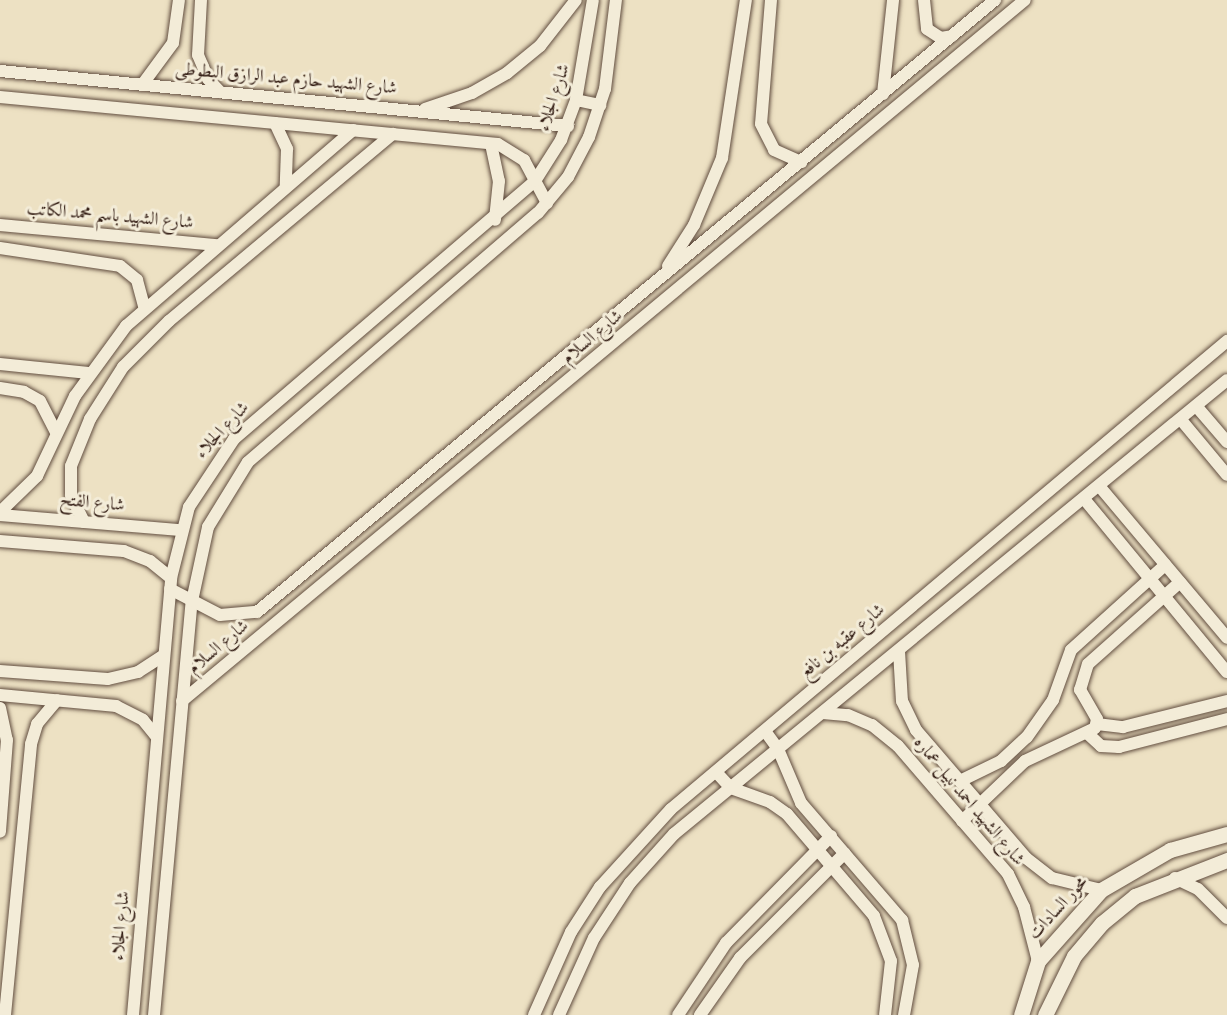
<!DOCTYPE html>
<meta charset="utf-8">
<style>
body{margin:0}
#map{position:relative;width:1227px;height:1015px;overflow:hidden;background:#ede1c3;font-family:"IM FELL English",Amiri,serif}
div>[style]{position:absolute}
.roads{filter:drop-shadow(0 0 2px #614d3f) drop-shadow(0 0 2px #614d3f)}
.minor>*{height:12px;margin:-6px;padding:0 6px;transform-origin:6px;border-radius:6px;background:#f3ecd8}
.tertiary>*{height:15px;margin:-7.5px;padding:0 7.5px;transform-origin:7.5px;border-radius:7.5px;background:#f3ecd8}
span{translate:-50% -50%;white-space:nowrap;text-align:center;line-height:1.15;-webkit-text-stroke:6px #f3ecd8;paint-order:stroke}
.street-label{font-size:18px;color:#321c13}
</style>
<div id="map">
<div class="roads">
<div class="minor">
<div style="left:201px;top:0;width:55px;rotate:93.1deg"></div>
<div style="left:198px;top:55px;width:26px;rotate:67deg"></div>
<div style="left:208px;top:79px;width:18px;rotate:47deg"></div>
<div style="left:771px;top:0;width:124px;rotate:94.6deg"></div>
<div style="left:761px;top:124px;width:29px;rotate:63deg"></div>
<div style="left:774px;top:150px;width:30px;rotate:24deg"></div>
<div style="left:924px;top:0;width:29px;rotate:84deg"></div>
<div style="left:927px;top:29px;width:17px;rotate:33deg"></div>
<div style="left:941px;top:38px;width:11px;rotate:-10deg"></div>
<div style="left:0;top:71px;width:571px;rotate:5.53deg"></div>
<div style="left:142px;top:85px;width:52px;rotate:-53.6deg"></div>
<div style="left:173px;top:43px;width:43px;rotate:-82.1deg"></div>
<div style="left:883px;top:94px;width:95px;rotate:-83.9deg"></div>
<div style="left:0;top:97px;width:500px;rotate:5.39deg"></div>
<div style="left:498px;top:144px;width:31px;rotate:32deg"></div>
<div style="left:524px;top:160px;width:49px;rotate:61.9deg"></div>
<div style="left:576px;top:100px;width:25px;rotate:12deg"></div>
<div style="left:425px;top:109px;width:50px;rotate:-18.8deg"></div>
<div style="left:472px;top:93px;width:40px;rotate:-29.7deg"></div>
<div style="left:507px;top:73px;width:43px;rotate:-39.3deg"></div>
<div style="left:540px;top:46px;width:58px;rotate:-52deg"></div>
<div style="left:275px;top:123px;width:29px;rotate:65deg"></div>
<div style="left:287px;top:149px;width:38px;rotate:92deg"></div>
<div style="left:491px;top:144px;width:38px;rotate:78deg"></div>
<div style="left:499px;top:181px;width:39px;rotate:96deg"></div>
<div style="left:0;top:225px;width:218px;rotate:5.3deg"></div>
<div style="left:0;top:248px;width:121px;rotate:8.5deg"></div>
<div style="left:120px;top:266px;width:22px;rotate:39deg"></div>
<div style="left:137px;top:280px;width:28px;rotate:75deg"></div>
<div style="left:668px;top:266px;width:49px;rotate:-57.6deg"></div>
<div style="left:694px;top:225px;width:73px;rotate:-67.3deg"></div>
<div style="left:722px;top:158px;width:160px;rotate:-81.4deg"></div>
<div style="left:0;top:364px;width:89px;rotate:5.8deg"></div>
<div style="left:0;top:388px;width:24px;rotate:9deg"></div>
<div style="left:24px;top:392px;width:18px;rotate:29deg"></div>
<div style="left:40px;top:401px;width:36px;rotate:63deg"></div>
<div style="left:1197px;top:407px;width:46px;rotate:49.4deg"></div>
<div style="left:1182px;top:421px;width:70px;rotate:50.2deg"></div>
<div style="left:1100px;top:487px;width:197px;rotate:49.9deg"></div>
<div style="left:1085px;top:500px;width:223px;rotate:50.5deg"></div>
<div style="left:0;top:512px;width:52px;rotate:-44.2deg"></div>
<div style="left:37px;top:476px;width:89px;rotate:-64.6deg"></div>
<div style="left:75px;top:396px;width:87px;rotate:-53.9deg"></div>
<div style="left:126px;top:326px;width:300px;rotate:-40.8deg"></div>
<div style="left:0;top:515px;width:181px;rotate:4.8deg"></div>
<div style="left:84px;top:522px;width:30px;rotate:-116deg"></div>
<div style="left:71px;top:495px;width:29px;rotate:-90deg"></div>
<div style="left:71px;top:466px;width:51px;rotate:-68deg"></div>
<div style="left:90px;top:419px;width:62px;rotate:-57.6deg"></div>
<div style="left:123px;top:367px;width:65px;rotate:-45deg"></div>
<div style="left:169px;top:321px;width:292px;rotate:-39.9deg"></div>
<div style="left:0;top:541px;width:124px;rotate:4.6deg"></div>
<div style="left:124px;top:551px;width:28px;rotate:21deg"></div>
<div style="left:150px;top:561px;width:27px;rotate:39deg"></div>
<div style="left:170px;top:589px;width:56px;rotate:27.5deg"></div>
<div style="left:220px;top:615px;width:37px;rotate:-5deg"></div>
<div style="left:257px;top:612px;width:959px;rotate:-39.67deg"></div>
<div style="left:899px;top:651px;width:50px;rotate:86.6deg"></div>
<div style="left:902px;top:701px;width:32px;rotate:64deg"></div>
<div style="left:916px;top:730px;width:169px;rotate:49.3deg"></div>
<div style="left:1026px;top:858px;width:33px;rotate:38deg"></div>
<div style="left:1052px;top:878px;width:50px;rotate:13.8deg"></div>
<div style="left:0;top:671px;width:108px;rotate:4.2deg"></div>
<div style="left:108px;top:679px;width:31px;rotate:-13deg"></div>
<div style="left:138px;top:672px;width:31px;rotate:-33deg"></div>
<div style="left:0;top:695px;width:117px;rotate:5.4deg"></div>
<div style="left:116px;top:706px;width:30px;rotate:27deg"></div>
<div style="left:143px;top:720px;width:21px;rotate:51deg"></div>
<div style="left:182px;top:701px;width:1096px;rotate:-39.75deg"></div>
<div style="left:0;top:708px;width:33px;rotate:78deg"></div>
<div style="left:7px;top:740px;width:92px;rotate:94.4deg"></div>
<div style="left:823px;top:713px;width:25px;rotate:5deg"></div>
<div style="left:848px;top:715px;width:26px;rotate:23deg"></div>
<div style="left:872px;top:725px;width:33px;rotate:39deg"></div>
<div style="left:898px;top:746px;width:169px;rotate:49.3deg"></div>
<div style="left:1008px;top:874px;width:37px;rotate:64deg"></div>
<div style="left:1024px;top:907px;width:56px;rotate:75.5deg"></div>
<div style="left:1097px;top:724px;width:26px;rotate:7deg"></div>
<div style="left:1123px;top:727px;width:107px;rotate:-14deg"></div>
<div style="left:765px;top:731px;width:22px;rotate:54deg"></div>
<div style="left:778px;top:749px;width:59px;rotate:66.9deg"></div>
<div style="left:801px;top:803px;width:155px;rotate:49.2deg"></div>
<div style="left:902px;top:920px;width:46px;rotate:76.3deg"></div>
<div style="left:913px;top:965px;width:51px;rotate:100.2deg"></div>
<div style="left:1087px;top:733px;width:19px;rotate:43deg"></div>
<div style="left:1101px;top:746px;width:18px;rotate:3deg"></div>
<div style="left:1119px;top:747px;width:112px;rotate:-14.5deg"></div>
<div style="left:716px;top:772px;width:22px;rotate:47deg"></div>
<div style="left:731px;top:788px;width:41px;rotate:19.7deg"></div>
<div style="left:770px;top:802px;width:21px;rotate:35deg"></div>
<div style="left:787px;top:814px;width:134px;rotate:49.5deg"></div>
<div style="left:874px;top:916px;width:48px;rotate:69.3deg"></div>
<div style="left:891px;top:961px;width:54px;rotate:96.3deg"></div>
<div style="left:960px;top:781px;width:46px;rotate:-26deg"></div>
<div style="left:1001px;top:761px;width:35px;rotate:-43deg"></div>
<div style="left:1027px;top:737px;width:45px;rotate:-54.9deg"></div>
<div style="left:1053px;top:700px;width:53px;rotate:-70.2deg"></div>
<div style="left:1071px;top:650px;width:127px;rotate:-42.1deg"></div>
<div style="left:962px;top:821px;width:87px;rotate:-43.6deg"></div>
<div style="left:1025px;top:761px;width:77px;rotate:-25.2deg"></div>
<div style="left:1095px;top:728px;width:9px;rotate:-77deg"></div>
<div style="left:1097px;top:719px;width:34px;rotate:-120deg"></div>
<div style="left:1080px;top:690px;width:27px;rotate:-73deg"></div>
<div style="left:1088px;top:664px;width:123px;rotate:-41.7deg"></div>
<div style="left:1175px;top:878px;width:25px;rotate:26deg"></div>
<div style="left:1198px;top:889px;width:41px;rotate:45deg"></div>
<div style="left:5px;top:1015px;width:272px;rotate:-84.5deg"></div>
<div style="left:31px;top:744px;width:21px;rotate:-73deg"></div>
<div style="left:37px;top:724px;width:31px;rotate:-50deg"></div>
<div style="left:133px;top:1015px;width:439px;rotate:-85deg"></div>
<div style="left:171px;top:578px;width:73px;rotate:-75.8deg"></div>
<div style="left:189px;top:507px;width:82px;rotate:-56.5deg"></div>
<div style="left:234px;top:439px;width:396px;rotate:-40.6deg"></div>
<div style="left:535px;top:181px;width:49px;rotate:-57.6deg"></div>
<div style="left:561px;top:140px;width:43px;rotate:-69.4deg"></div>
<div style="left:576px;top:100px;width:101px;rotate:-80.4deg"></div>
<div style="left:154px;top:1015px;width:416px;rotate:-84.8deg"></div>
<div style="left:192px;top:601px;width:76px;rotate:-77.8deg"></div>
<div style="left:208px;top:527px;width:76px;rotate:-58.4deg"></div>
<div style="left:248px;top:462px;width:382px;rotate:-40.7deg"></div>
<div style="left:538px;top:213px;width:47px;rotate:-50.2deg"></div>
<div style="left:568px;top:177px;width:45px;rotate:-62.3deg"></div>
<div style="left:589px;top:137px;width:51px;rotate:-71.6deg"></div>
<div style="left:605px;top:89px;width:90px;rotate:-83deg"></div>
<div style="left:534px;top:1015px;width:91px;rotate:-66deg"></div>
<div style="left:571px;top:932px;width:54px;rotate:-57.2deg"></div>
<div style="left:600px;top:887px;width:105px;rotate:-47.7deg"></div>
<div style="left:671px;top:809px;width:727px;rotate:-40.09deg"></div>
<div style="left:559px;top:1015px;width:85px;rotate:-65.6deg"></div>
<div style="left:594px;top:938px;width:66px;rotate:-56.8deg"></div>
<div style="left:630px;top:883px;width:66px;rotate:-48.1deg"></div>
<div style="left:674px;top:834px;width:715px;rotate:-39.39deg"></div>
<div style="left:678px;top:1015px;width:87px;rotate:-56.3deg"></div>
<div style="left:726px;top:943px;width:150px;rotate:-45.5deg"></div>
<div style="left:700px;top:1015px;width:70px;rotate:-54.9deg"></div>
<div style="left:740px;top:958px;width:148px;rotate:-45deg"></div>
</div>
<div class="tertiary">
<div style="left:1021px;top:1015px;width:57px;rotate:-72.5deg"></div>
<div style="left:1038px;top:961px;width:95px;rotate:-48.4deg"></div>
<div style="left:1101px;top:890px;width:80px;rotate:-30.1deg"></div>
<div style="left:1170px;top:850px;width:59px;rotate:-15.7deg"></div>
<div style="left:1045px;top:1015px;width:66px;rotate:-63.8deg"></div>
<div style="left:1074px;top:956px;width:43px;rotate:-49.7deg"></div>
<div style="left:1102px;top:923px;width:43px;rotate:-39.3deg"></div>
<div style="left:1135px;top:896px;width:99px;rotate:-21.4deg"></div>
</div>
</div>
<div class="street-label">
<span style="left:286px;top:80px;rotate:5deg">شارع الشهيد حازم عبد الرازق البطوطى</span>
<span style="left:555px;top:98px;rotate:-72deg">شارع الجلاء</span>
<span style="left:110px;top:217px;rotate:5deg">شارع الشهيد باسم محمد الكاتب</span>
<span style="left:593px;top:338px;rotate:-40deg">شارع السلام</span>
<span style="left:223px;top:431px;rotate:-47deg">شارع الجلاء</span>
<span style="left:92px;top:504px;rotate:5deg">شارع الفتح</span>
<span style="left:843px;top:642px;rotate:-40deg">شارع عقبه بن نافع</span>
<span style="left:219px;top:648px;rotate:-40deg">شارع السلام</span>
<span style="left:968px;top:802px;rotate:50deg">شارع الشهيد احمد نبيل عماره</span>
<span style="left:1059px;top:909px;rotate:-48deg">محور السادات</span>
<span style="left:122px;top:926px;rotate:-85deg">شارع الجلاء</span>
</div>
</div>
